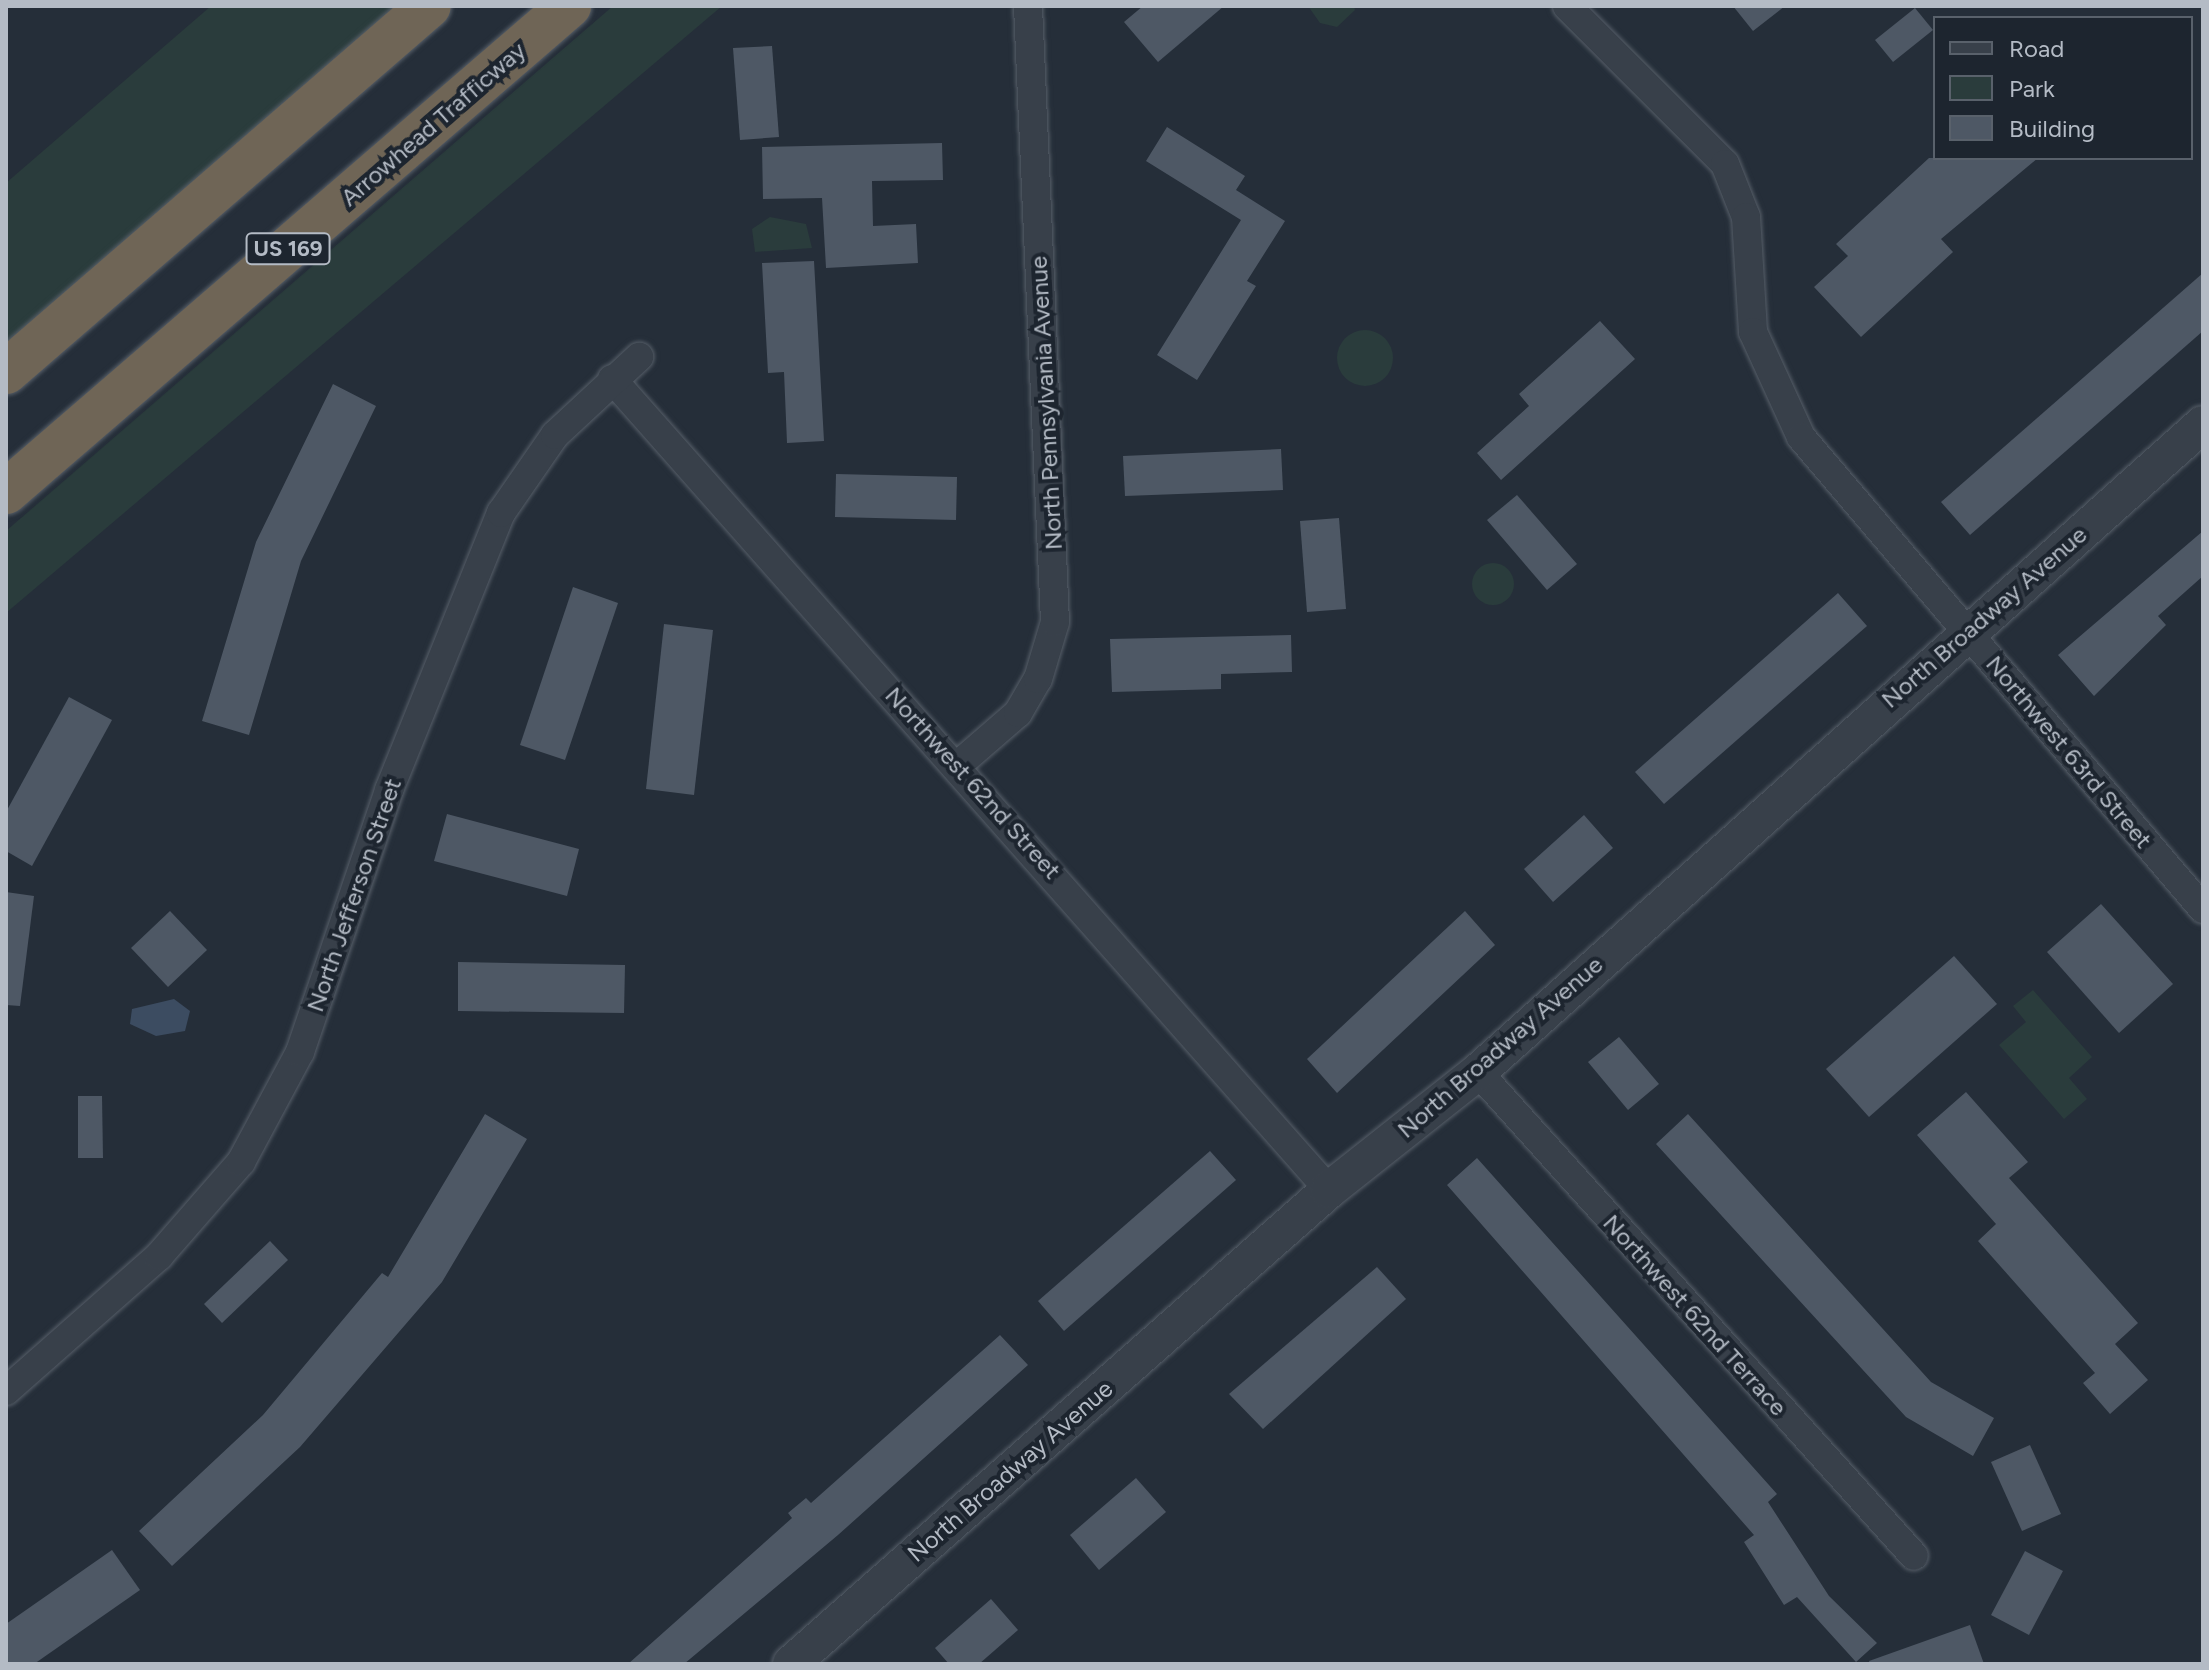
<!DOCTYPE html>
<style>
body{margin:0}
#map{position:relative;width:2209px;height:1670px;overflow:hidden;background:#252e39;font-family:Figtree,sans-serif}
div>[style]{position:absolute}
.green>*{inset:0;background:#2a3c3c}
.round{border-radius:50%}
.water>*{inset:0;background:#3c4c61}
.building>*{inset:0;background:#4e5865}
.roads{filter:drop-shadow(0 0 2px #565e68) drop-shadow(0 0 2px #565e68)}
.minor>*{height:28px;margin:-14px;padding:0 14px;transform-origin:14px;border-radius:14px;background:#38404a}
.tertiary>*{height:36px;margin:-18px;padding:0 18px;transform-origin:18px;border-radius:18px;background:#38404a}
.motorway>*{height:44px;margin:-22px;padding:0 22px;transform-origin:22px;border-radius:22px;background:#6f6556}
span{translate:-50% -50%;white-space:nowrap;text-align:center;line-height:1.15;-webkit-text-stroke:8px #1d252f;paint-order:stroke}
.shield-label span{padding:2px 6px;background:#1d252f;border:2px solid;border-radius:6px;-webkit-text-stroke-width:0}
.shield-label{font-size:22px;color:#b4bbc5;font-weight:700}
.street-label{font-size:24px;color:#b4bbc5}
.frame{position:absolute;inset:0;border:8px solid #b4bbc5;pointer-events:none}
.legend{position:absolute;left:1933px;top:16px;width:260px;height:144px;box-sizing:border-box;background:#1d252f;border:2px solid #59616b;margin:0;padding:10px 14px;list-style:none;font-size:24px;color:#b4bbc5}
.legend li{display:flex;align-items:center;gap:16px;height:40px}
.legend b{width:40px;border:2px solid #59616b}
</style>
<div id="map">
<div class="green">
<div style="clip-path:polygon(211px 6px,396px 6px,6px 345px,6px 183px)"></div>
<div style="clip-path:polygon(613px 6px,722px 6px,6px 613px,6px 531px)"></div>
<div style="clip-path:polygon(1308px 6px,1354px 6px,1355px 10px,1337px 27px,1320px 23px)"></div>
<div style="clip-path:polygon(770px 217px,806px 224px,812px 248px,755px 252px,752px 229px)"></div>
<div class="round" style="left:1337px;top:330px;width:56px;height:56px"></div>
<div class="round" style="left:1472px;top:563px;width:42px;height:42px"></div>
<div style="clip-path:polygon(2033px 990px,2092px 1057px,2069px 1078px,2087px 1099px,2064px 1119px,1999px 1045px,2026px 1022px,2013px 1006px)"></div>
</div>
<div class="water">
<div style="clip-path:polygon(174px 999px,190px 1011px,185px 1031px,156px 1036px,130px 1024px,132px 1009px)"></div>
</div>
<div class="building">
<div style="clip-path:polygon(1143px 6px,1224px 6px,1158px 62px,1124px 22px)"></div>
<div style="clip-path:polygon(1733px 6px,1785px 6px,1753px 31px)"></div>
<div style="clip-path:polygon(1915px 8px,1933px 30px,1893px 62px,1875px 40px)"></div>
<div style="clip-path:polygon(772px 46px,779px 137px,740px 140px,733px 48px)"></div>
<div style="clip-path:polygon(1167px 127px,1245px 176px,1236px 190px,1285px 221px,1247px 281px,1256px 286px,1197px 380px,1157px 355px,1241px 220px,1146px 161px)"></div>
<div style="clip-path:polygon(942px 143px,943px 180px,872px 181px,873px 226px,916px 224px,918px 263px,826px 268px,822px 198px,763px 199px,762px 147px)"></div>
<div style="clip-path:polygon(1929px 158px,2038px 158px,1941px 239px,1953px 252px,1861px 337px,1814px 287px,1848px 256px,1836px 244px)"></div>
<div style="clip-path:polygon(814px 261px,824px 441px,787px 443px,784px 372px,768px 373px,762px 263px)"></div>
<div style="clip-path:polygon(2203px 273px,2203px 331px,1970px 535px,1941px 502px)"></div>
<div style="clip-path:polygon(1600px 321px,1635px 359px,1501px 480px,1477px 453px,1529px 406px,1519px 394px)"></div>
<div style="clip-path:polygon(333px 384px,376px 406px,301px 561px,249px 735px,202px 721px,256px 542px)"></div>
<div style="clip-path:polygon(1281px 449px,1283px 490px,1125px 496px,1123px 456px)"></div>
<div style="clip-path:polygon(836px 474px,957px 477px,956px 520px,835px 517px)"></div>
<div style="clip-path:polygon(1517px 495px,1577px 564px,1547px 590px,1487px 520px)"></div>
<div style="clip-path:polygon(1339px 518px,1346px 609px,1307px 612px,1300px 521px)"></div>
<div style="clip-path:polygon(2203px 531px,2203px 576px,2158px 616px,2166px 625px,2094px 696px,2058px 655px)"></div>
<div style="clip-path:polygon(573px 587px,618px 603px,565px 760px,520px 745px)"></div>
<div style="clip-path:polygon(1838px 593px,1867px 626px,1664px 804px,1635px 772px)"></div>
<div style="clip-path:polygon(664px 624px,713px 630px,694px 795px,646px 789px)"></div>
<div style="clip-path:polygon(1291px 635px,1292px 672px,1221px 674px,1221px 689px,1112px 692px,1110px 639px)"></div>
<div style="clip-path:polygon(69px 697px,112px 720px,32px 866px,6px 851px,6px 812px)"></div>
<div style="clip-path:polygon(447px 814px,579px 849px,567px 896px,434px 861px)"></div>
<div style="clip-path:polygon(1584px 815px,1613px 848px,1553px 902px,1524px 869px)"></div>
<div style="clip-path:polygon(6px 892px,34px 896px,20px 1006px,6px 1005px)"></div>
<div style="clip-path:polygon(2101px 904px,2173px 984px,2119px 1033px,2047px 952px)"></div>
<div style="clip-path:polygon(170px 911px,207px 950px,168px 987px,131px 948px)"></div>
<div style="clip-path:polygon(1465px 911px,1495px 945px,1337px 1093px,1307px 1059px)"></div>
<div style="clip-path:polygon(1954px 956px,1997px 1004px,1869px 1117px,1826px 1069px)"></div>
<div style="clip-path:polygon(458px 962px,625px 965px,624px 1013px,458px 1011px)"></div>
<div style="clip-path:polygon(1619px 1037px,1659px 1084px,1628px 1110px,1588px 1062px)"></div>
<div style="clip-path:polygon(1966px 1092px,2028px 1162px,2009px 1178px,2138px 1323px,2115px 1344px,2148px 1380px,2110px 1414px,2083px 1383px,2095px 1373px,1978px 1241px,1996px 1224px,1917px 1135px)"></div>
<div style="clip-path:polygon(78px 1096px,102px 1096px,103px 1158px,78px 1158px)"></div>
<div style="clip-path:polygon(485px 1114px,527px 1139px,442px 1282px,300px 1447px,172px 1566px,139px 1531px,263px 1415px,382px 1273px,388px 1277px)"></div>
<div style="clip-path:polygon(1688px 1114px,1931px 1382px,1994px 1418px,1973px 1456px,1906px 1417px,1656px 1144px)"></div>
<div style="clip-path:polygon(1210px 1151px,1236px 1180px,1064px 1331px,1038px 1301px)"></div>
<div style="clip-path:polygon(1477px 1158px,1777px 1494px,1768px 1502px,1829px 1596px,1877px 1643px,1856px 1662px,1797px 1597px,1784px 1605px,1744px 1542px,1754px 1535px,1447px 1185px)"></div>
<div style="clip-path:polygon(270px 1241px,288px 1260px,222px 1323px,204px 1304px)"></div>
<div style="clip-path:polygon(1377px 1267px,1406px 1299px,1263px 1429px,1229px 1394px)"></div>
<div style="clip-path:polygon(1000px 1335px,1028px 1365px,838px 1535px,684px 1664px,628px 1664px,792px 1518px,788px 1513px,806px 1498px,811px 1503px)"></div>
<div style="clip-path:polygon(2030px 1445px,2061px 1514px,2022px 1531px,1991px 1462px)"></div>
<div style="clip-path:polygon(1136px 1478px,1166px 1512px,1099px 1570px,1070px 1535px)"></div>
<div style="clip-path:polygon(112px 1550px,140px 1590px,34px 1664px,6px 1664px,6px 1624px)"></div>
<div style="clip-path:polygon(2025px 1551px,2063px 1571px,2029px 1635px,1991px 1615px)"></div>
<div style="clip-path:polygon(991px 1599px,1018px 1630px,979px 1664px,949px 1664px,935px 1648px)"></div>
<div style="clip-path:polygon(1970px 1625px,1984px 1664px,1870px 1664px,1869px 1661px)"></div>
</div>
<div class="roads">
<div class="minor">
<div style="left:1567px;top:6px;width:223px;rotate:45deg"></div>
<div style="left:1725px;top:164px;width:57px;rotate:68.4deg"></div>
<div style="left:1746px;top:217px;width:115px;rotate:86.5deg"></div>
<div style="left:1753px;top:332px;width:115px;rotate:65.4deg"></div>
<div style="left:1801px;top:437px;width:620px;rotate:49.58deg"></div>
<div style="left:612px;top:379px;width:1083px;rotate:48.52deg"></div>
<div style="left:958px;top:765px;width:79px;rotate:-40.9deg"></div>
<div style="left:1018px;top:713px;width:39px;rotate:-60deg"></div>
<div style="left:1038px;top:679px;width:59px;rotate:-73.4deg"></div>
<div style="left:1055px;top:622px;width:617px;rotate:-92.51deg"></div>
<div style="left:1478px;top:1072px;width:651px;rotate:47.99deg"></div>
<div style="left:6px;top:1391px;width:204px;rotate:-41.4deg"></div>
<div style="left:159px;top:1256px;width:125px;rotate:-48.9deg"></div>
<div style="left:241px;top:1162px;width:125px;rotate:-61.8deg"></div>
<div style="left:300px;top:1052px;width:277px;rotate:-71.2deg"></div>
<div style="left:389px;top:790px;width:299px;rotate:-68deg"></div>
<div style="left:501px;top:513px;width:95px;rotate:-55.3deg"></div>
<div style="left:555px;top:435px;width:115px;rotate:-42.9deg"></div>
</div>
<div class="tertiary">
<div style="left:791px;top:1664px;width:717px;rotate:-41.38deg"></div>
<div style="left:1329px;top:1190px;width:190px;rotate:-38.4deg"></div>
<div style="left:1478px;top:1072px;width:972px;rotate:-41.79deg"></div>
</div>
<div class="motorway">
<div style="left:6px;top:372px;width:559px;rotate:-40.87deg"></div>
<div style="left:6px;top:492px;width:744px;rotate:-40.8deg"></div>
</div>
</div>
<div class="shield-label">
<span style="left:288px;top:249px">US 169</span>
</div>
<div class="street-label">
<span style="left:433px;top:124px;rotate:-41deg">Arrowhead Trafficway</span>
<span style="left:1046px;top:403px;rotate:-93deg">North Pennsylvania Avenue</span>
<span style="left:1984px;top:617px;rotate:-41deg">North Broadway Avenue</span>
<span style="left:2069px;top:752px;rotate:50deg">Northwest 63rd Street</span>
<span style="left:973px;top:783px;rotate:48deg">Northwest 62nd Street</span>
<span style="left:354px;top:895px;rotate:-71deg">North Jefferson Street</span>
<span style="left:1500px;top:1047px;rotate:-41deg">North Broadway Avenue</span>
<span style="left:1695px;top:1315px;rotate:48deg">Northwest 62nd Terrace</span>
<span style="left:1010px;top:1471px;rotate:-41deg">North Broadway Avenue</span>
</div>
<div class="frame"></div>
<ul class="legend">
<li><b style="height:10px;background:#38404a"></b>Road</li>
<li><b style="height:22px;background:#2a3c3c"></b>Park</li>
<li><b style="height:22px;background:#4e5865"></b>Building</li>
</ul>
</div>
